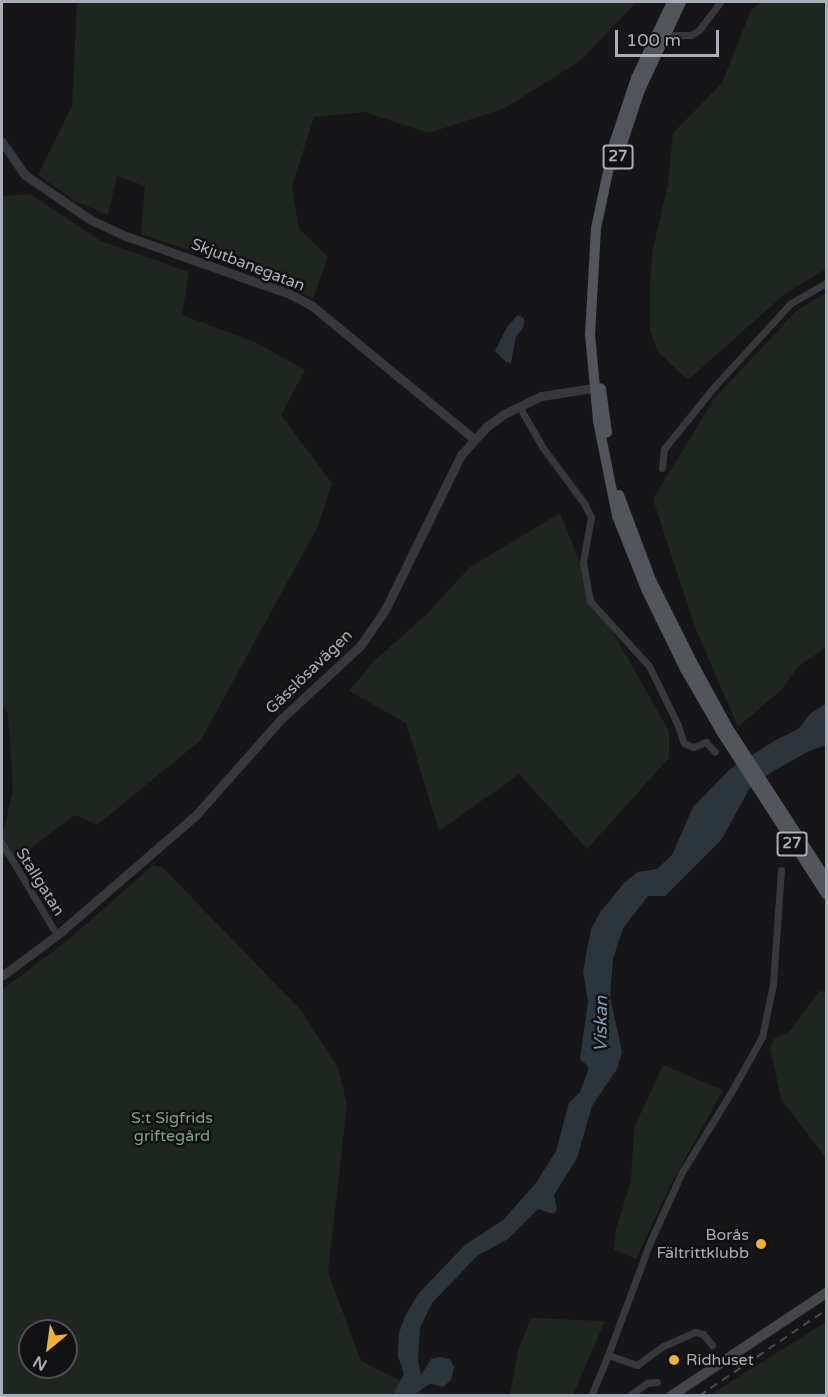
<!DOCTYPE html>
<meta charset="utf-8">
<style>
body{margin:0}
#map{position:relative;width:828px;height:1397px;overflow:hidden;background:#161618;font-family:"Varela Round",sans-serif}
div>[style]{position:absolute}
.green>*{inset:0;background:#1e261f}
.water>*{inset:0;background:#2c353c}
.minor>*{height:7px;margin:-3.5px;padding:0 3.5px;transform-origin:3.5px;border-radius:3.5px;background:#37383d}
.tertiary>*{height:9px;margin:-4.5px;padding:0 4.5px;transform-origin:4.5px;border-radius:4.5px;background:#37383d}
.secondary>*{height:10px;margin:-5px;padding:0 5px;transform-origin:5px;border-radius:5px;background:#45474d}
.primary>*{height:10px;margin:-5px;padding:0 5px;transform-origin:5px;border-radius:5px;background:#53555c}
.rail>*{height:2px;margin-top:-1px;transform-origin:0;background:repeating-linear-gradient(90deg,#4a4c52 0 8px,transparent 0 14px)}
.dots>*{width:16px;height:16px;translate:-50% -50%;box-sizing:border-box;border:3px solid #111113;border-radius:50%}
span{translate:-50% -50%;white-space:nowrap;text-align:center;line-height:1.15;-webkit-text-stroke:5px #111113;paint-order:stroke}
.shield-label span{padding:2px 4px;background:#111113;border:2px solid;border-radius:4px;-webkit-text-stroke-width:0}
.shield-label{font-size:15px;color:#a8adb8;font-weight:700}
.street-label{font-size:16px;color:#a8adb8}
.park-label{font-size:16px;color:#7fa381}
.poi-label{font-size:16px;color:#a8adb8}
.right{translate:-100% -50%;text-align:right}
.left{translate:0 -50%;text-align:left}
.water-label{font-size:18px;color:#7f9bb3;font-style:italic}
.frame{position:absolute;inset:0;border:3px solid #a8adb8;pointer-events:none}
.north{position:absolute;left:18px;top:1319px;width:60px;height:60px;box-sizing:border-box;background:#111113;border:2px solid #4d4f55;border-radius:50%;rotate:209deg;font-size:16px;font-weight:700;line-height:24px;text-align:center;color:#a8adb8}
.north::after{content:'';display:block;margin:auto;width:21px;height:27px;background:#f2b134;clip-path:polygon(50% 0,100% 100%,50% 72%,0 100%)}
.scale{position:absolute;left:615px;top:30px;width:104px;height:27px;box-sizing:border-box;border:3px solid #a8adb8;border-top:0;padding-left:8px;font-size:18px;line-height:21px;white-space:nowrap;color:#a8adb8;-webkit-text-stroke:4px #111113;paint-order:stroke}
</style>
<div id="map">
<div class="green">
<div style="clip-path:polygon(77px 2px,637px 2px,580px 61px,505px 108px,429px 133px,365px 112px,314px 117px,292px 186px,299px 229px,328px 257px,313px 299px,276px 280px,141px 234px,145px 186px,117px 176px,108px 215px,75px 201px,38px 175px,72px 106px)"></div>
<div style="clip-path:polygon(762px 2px,826px 2px,826px 269px,786px 293px,688px 380px,658px 352px,650px 331px,650px 281px,653px 249px,668px 184px,673px 133px,722px 83px,751px 10px)"></div>
<div style="clip-path:polygon(30px 194px,101px 241px,189px 272px,182px 315px,255px 342px,305px 370px,281px 415px,332px 483px,318px 526px,201px 740px,97px 825px,75px 815px,23px 854px,2px 858px,2px 831px,5px 826px,13px 789px,8px 714px,2px 706px,2px 196px)"></div>
<div style="clip-path:polygon(826px 293px,826px 647px,798px 667px,781px 690px,738px 727px,695px 627px,653px 499px,714px 399px,796px 311px)"></div>
<div style="clip-path:polygon(560px 513px,596px 602px,669px 731px,669px 758px,587px 849px,519px 774px,439px 831px,406px 723px,349px 691px,375px 660px,426px 615px,470px 567px)"></div>
<div style="clip-path:polygon(evenodd,153px 865px,163px 868px,301px 1010px,338px 1068px,347px 1104px,328px 1272px,361px 1361px,428px 1395px,2px 1395px,2px 990px,67px 941px,153px 865px,30px 1331px,66px 1331px,66px 1367px,30px 1367px,30px 1331px)"></div>
<div style="clip-path:polygon(819px 991px,826px 992px,826px 1158px,781px 1099px,770px 1047px,774px 1039px,790px 1031px)"></div>
<div style="clip-path:polygon(663px 1065px,723px 1090px,669px 1188px,636px 1259px,614px 1250px,616px 1229px,631px 1181px,634px 1128px)"></div>
<div style="clip-path:polygon(531px 1318px,605px 1321px,573px 1395px,510px 1395px,518px 1350px)"></div>
<div style="clip-path:polygon(826px 1322px,826px 1395px,710px 1395px,786px 1347px)"></div>
</div>
<div class="water">
<div style="clip-path:polygon(518px 315px,524px 318px,524px 326px,516px 337px,511px 363px,506px 362px,495px 351px,507px 327px)"></div>
<div style="clip-path:polygon(826px 704px,826px 745px,809px 751px,770px 773px,749px 789px,722px 839px,665px 896px,648px 896px,623px 928px,613px 959px,610px 997px,622px 1052px,617px 1069px,592px 1106px,577px 1158px,554px 1195px,557px 1210px,553px 1214px,538px 1209px,508px 1239px,477px 1256px,432px 1303px,420px 1328px,418px 1361px,421px 1375px,431px 1359px,440px 1357px,450px 1359px,454px 1367px,451px 1380px,443px 1387px,430px 1384px,413px 1395px,392px 1396px,404px 1374px,398px 1356px,399px 1333px,406px 1314px,419px 1293px,465px 1245px,503px 1220px,536px 1183px,556px 1151px,569px 1103px,580px 1092px,588px 1071px,588px 1066px,580px 1059px,588px 1002px,583px 971px,591px 929px,601px 911px,625px 882px,638px 872px,657px 869px,672px 855px,693px 807px,730px 769px,776px 740px,798px 729px,811px 713px)"></div>
</div>
<div class="minor">
<div style="left:665px;top:35px;width:26px"></div>
<div style="left:691px;top:35px;width:9px;rotate:-32deg"></div>
<div style="left:699px;top:30px;width:35px;rotate:-53deg"></div>
<div style="left:519px;top:406px;width:48px;rotate:60.3deg"></div>
<div style="left:543px;top:448px;width:69px;rotate:53.3deg"></div>
<div style="left:584px;top:503px;width:16px;rotate:63deg"></div>
<div style="left:591px;top:517px;width:46px;rotate:100.1deg"></div>
<div style="left:583px;top:562px;width:40px;rotate:80deg"></div>
<div style="left:590px;top:601px;width:88px;rotate:47.8deg"></div>
<div style="left:649px;top:666px;width:64px;rotate:63.8deg"></div>
<div style="left:677px;top:723px;width:21px;rotate:71deg"></div>
<div style="left:684px;top:743px;width:10px;rotate:24deg"></div>
<div style="left:693px;top:747px;width:14px;rotate:-21deg"></div>
<div style="left:706px;top:742px;width:13px;rotate:48deg"></div>
<div style="left:662px;top:468px;width:19px;rotate:-84deg"></div>
<div style="left:664px;top:449px;width:78px;rotate:-51.2deg"></div>
<div style="left:713px;top:388px;width:115px;rotate:-47.5deg"></div>
<div style="left:791px;top:303px;width:40px;rotate:-29.7deg"></div>
<div style="left:2px;top:843px;width:107px;rotate:59.1deg"></div>
<div style="left:712px;top:1345px;width:14px;rotate:-129deg"></div>
<div style="left:703px;top:1334px;width:8px;rotate:-166deg"></div>
<div style="left:695px;top:1332px;width:35px;rotate:156deg"></div>
<div style="left:663px;top:1346px;width:32px;rotate:144deg"></div>
<div style="left:637px;top:1365px;width:31px;rotate:-161deg"></div>
<div style="left:608px;top:1355px;width:121px;rotate:-69.6deg"></div>
<div style="left:650px;top:1242px;width:77px;rotate:-65.4deg"></div>
<div style="left:682px;top:1172px;width:92px;rotate:-58.4deg"></div>
<div style="left:730px;top:1094px;width:65px;rotate:-60.7deg"></div>
<div style="left:762px;top:1037px;width:54px;rotate:-78.3deg"></div>
<div style="left:773px;top:984px;width:114px;rotate:-86deg"></div>
<div style="left:591px;top:1396px;width:44px;rotate:-67.5deg"></div>
<div style="left:629px;top:1396px;width:22px;rotate:-36deg"></div>
<div style="left:647px;top:1383px;width:10px;rotate:-6deg"></div>
</div>
<div class="tertiary">
<div style="left:2px;top:142px;width:40px;rotate:55.1deg"></div>
<div style="left:25px;top:175px;width:80px;rotate:34.3deg"></div>
<div style="left:91px;top:220px;width:35px;rotate:25deg"></div>
<div style="left:123px;top:235px;width:177px;rotate:19.5deg"></div>
<div style="left:290px;top:294px;width:24px;rotate:28deg"></div>
<div style="left:311px;top:305px;width:211px;rotate:39.4deg"></div>
<div style="left:2px;top:976px;width:69px;rotate:-36.7deg"></div>
<div style="left:57px;top:935px;width:184px;rotate:-40.8deg"></div>
<div style="left:196px;top:815px;width:127px;rotate:-48.5deg"></div>
<div style="left:280px;top:720px;width:109px;rotate:-42.8deg"></div>
<div style="left:360px;top:646px;width:44px;rotate:-55.2deg"></div>
<div style="left:385px;top:610px;width:173px;rotate:-63.9deg"></div>
<div style="left:461px;top:455px;width:38px;rotate:-48deg"></div>
<div style="left:486px;top:427px;width:22px;rotate:-36deg"></div>
<div style="left:504px;top:414px;width:41px;rotate:-25.9deg"></div>
<div style="left:541px;top:396px;width:60px;rotate:-8.7deg"></div>
</div>
<div class="secondary">
<div style="left:671px;top:1396px;width:186px;rotate:-33.6deg"></div>
</div>
<div class="primary">
<div style="left:672px;top:2px;width:84px;rotate:115.3deg"></div>
<div style="left:636px;top:78px;width:70px;rotate:108.4deg"></div>
<div style="left:614px;top:144px;width:86px;rotate:102.1deg"></div>
<div style="left:596px;top:228px;width:106px;rotate:93.2deg"></div>
<div style="left:590px;top:334px;width:87px;rotate:84.7deg"></div>
<div style="left:598px;top:421px;width:97px;rotate:78.7deg"></div>
<div style="left:617px;top:516px;width:79px;rotate:68.3deg"></div>
<div style="left:646px;top:589px;width:89px;rotate:64deg"></div>
<div style="left:685px;top:669px;width:74px;rotate:60deg"></div>
<div style="left:722px;top:733px;width:192px;rotate:57.1deg"></div>
<div style="left:615px;top:165px;width:79px;rotate:-71.6deg"></div>
<div style="left:640px;top:90px;width:97px;rotate:-65deg"></div>
<div style="left:601px;top:389px;width:44px;rotate:82.2deg"></div>
<div style="left:619px;top:495px;width:91px;rotate:69.4deg"></div>
<div style="left:651px;top:580px;width:92px;rotate:63.4deg"></div>
<div style="left:692px;top:662px;width:75px;rotate:61.4deg"></div>
<div style="left:728px;top:728px;width:180px;rotate:57deg"></div>
</div>
<div class="rail">
<div style="left:699px;top:1396px;width:153px;rotate:-34.1deg"></div>
</div>
<div class="dots">
<div style="left:761px;top:1244px;background:#f2b134"></div>
<div style="left:674px;top:1360px;background:#f2b134"></div>
</div>
<div class="shield-label">
<span style="left:618px;top:157px">27</span>
<span style="left:792px;top:844px">27</span>
</div>
<div class="street-label">
<span style="left:248px;top:265px;rotate:21deg">Skjutbanegatan</span>
<span style="left:309px;top:672px;rotate:-44deg">Gässlösavägen</span>
<span style="left:40px;top:882px;rotate:58deg">Stallgatan</span>
</div>
<div class="park-label">
<span style="left:172px;top:1127px">S:t Sigfrids<br>griftegård</span>
</div>
<div class="poi-label">
<span class="right" style="left:749px;top:1244px">Borås<br>Fältrittklubb</span>
<span class="left" style="left:686px;top:1360px">Ridhuset</span>
</div>
<div class="water-label">
<span style="left:601px;top:1024px;rotate:-89deg">Viskan</span>
</div>
<div class="frame"></div>
<div class="north">N</div>
<div class="scale">100 m</div>
</div>
